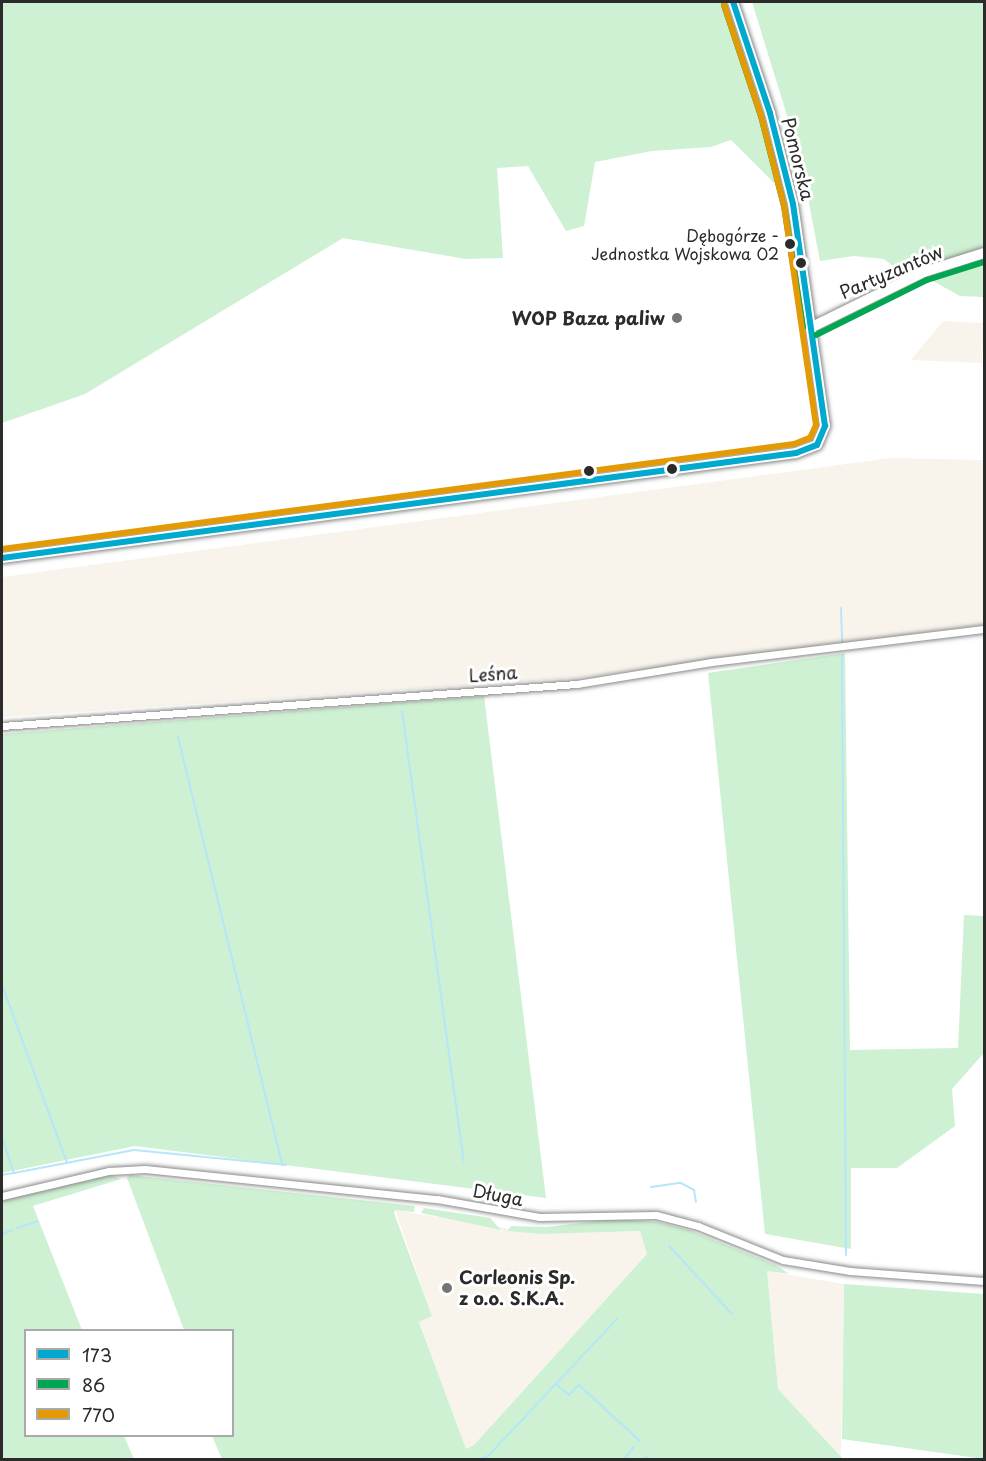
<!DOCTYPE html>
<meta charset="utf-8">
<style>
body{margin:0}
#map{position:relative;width:986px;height:1461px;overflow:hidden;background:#fff;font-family:"Playpen Sans",sans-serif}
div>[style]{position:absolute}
.built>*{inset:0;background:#f8f4ec}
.green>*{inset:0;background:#cdf1d2}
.stream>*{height:2px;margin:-1px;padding:0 1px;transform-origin:1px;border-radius:1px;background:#b5e6f9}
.roads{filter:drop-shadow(0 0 2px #8a8a8a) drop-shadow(0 0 2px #8a8a8a)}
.street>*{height:7px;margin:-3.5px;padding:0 3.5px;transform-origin:3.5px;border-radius:3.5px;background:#fff}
.secondary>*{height:10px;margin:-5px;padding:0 5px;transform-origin:5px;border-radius:5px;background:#fff}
.bus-1>*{height:6px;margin:-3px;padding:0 3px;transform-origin:3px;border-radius:3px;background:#00a9ce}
.bus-2>*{height:6px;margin:-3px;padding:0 3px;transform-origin:3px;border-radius:3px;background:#00a651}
.bus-3>*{height:6px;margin:-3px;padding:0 3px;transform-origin:3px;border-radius:3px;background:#e39a04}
.dots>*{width:16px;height:16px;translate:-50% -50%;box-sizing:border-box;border:3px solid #fff;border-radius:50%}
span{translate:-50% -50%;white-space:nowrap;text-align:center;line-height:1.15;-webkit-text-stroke:6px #fff;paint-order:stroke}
.bus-label{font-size:16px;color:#2b2b2b}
.right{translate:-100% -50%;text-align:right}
.street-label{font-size:18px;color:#2b2b2b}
.poi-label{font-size:18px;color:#2b2b2b;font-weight:700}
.left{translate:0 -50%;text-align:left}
.frame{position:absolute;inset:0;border:3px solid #2b2b2b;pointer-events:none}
.legend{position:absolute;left:24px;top:1329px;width:210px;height:108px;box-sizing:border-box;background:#fff;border:2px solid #aaa;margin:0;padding:8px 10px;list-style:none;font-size:18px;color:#2b2b2b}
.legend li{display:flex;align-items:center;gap:12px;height:30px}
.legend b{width:30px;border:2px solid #aaa}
</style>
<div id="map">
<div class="built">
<div style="clip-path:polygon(943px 321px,984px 323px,982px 363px,911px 360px)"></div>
<div style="clip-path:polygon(891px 458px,984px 460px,984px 625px,576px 678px,2px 717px,2px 577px)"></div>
<div style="clip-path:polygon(395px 1210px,543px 1234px,640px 1231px,647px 1254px,474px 1445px,466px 1449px,419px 1321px,432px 1316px)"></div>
<div style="clip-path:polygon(767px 1271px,844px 1284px,841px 1457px,778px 1389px)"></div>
</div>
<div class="green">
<div style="clip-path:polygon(2px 2px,727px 2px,783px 181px,774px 183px,731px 140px,711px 147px,652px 151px,595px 162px,584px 226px,566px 231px,528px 166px,497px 168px,503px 258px,466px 259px,343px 238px,85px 394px,2px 423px)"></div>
<div style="clip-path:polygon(752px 2px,984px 2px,984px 297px,960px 296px,911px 269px,902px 273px,884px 259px,854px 256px,820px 261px,801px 161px)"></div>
<div style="clip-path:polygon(845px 653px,850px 1050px,958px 1048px,964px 915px,984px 916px,984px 1053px,952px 1089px,955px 1126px,897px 1168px,851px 1168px,851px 1249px,765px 1234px,708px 673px)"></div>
<div style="clip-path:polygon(484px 696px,546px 1198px,135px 1146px,2px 1173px,2px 734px)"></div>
<div style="clip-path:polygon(110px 1175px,121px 1179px,33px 1206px,82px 1330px,26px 1330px,26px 1436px,124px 1436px,134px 1459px,2px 1459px,2px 1199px)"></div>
<div style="clip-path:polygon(130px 1175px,415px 1206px,414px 1212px,395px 1210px,394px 1213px,432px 1316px,419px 1322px,466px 1449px,474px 1445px,647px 1254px,640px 1231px,543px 1234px,508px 1231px,511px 1226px,547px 1227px,615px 1219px,657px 1222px,689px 1230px,776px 1265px,789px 1274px,767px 1271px,778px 1389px,843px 1459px,222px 1459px,212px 1436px,232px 1436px,232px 1330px,184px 1330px,127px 1178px)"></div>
<div style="clip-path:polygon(424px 1208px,490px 1218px,501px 1230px,421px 1213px)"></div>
<div style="clip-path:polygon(844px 1284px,984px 1294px,984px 1459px,842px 1439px)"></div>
</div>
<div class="stream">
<div style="left:841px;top:608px;width:35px;rotate:88deg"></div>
<div style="left:842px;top:655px;width:600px;rotate:89.62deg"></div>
<div style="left:402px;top:711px;width:454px;rotate:82.2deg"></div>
<div style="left:178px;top:737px;width:440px;rotate:76.3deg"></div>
<div style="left:2px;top:985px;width:189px;rotate:69.9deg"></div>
<div style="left:2px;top:1138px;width:37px;rotate:71deg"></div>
<div style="left:14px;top:1173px;width:12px;rotate:171deg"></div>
<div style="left:14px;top:1173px;width:122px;rotate:-10.9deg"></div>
<div style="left:134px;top:1150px;width:153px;rotate:5.6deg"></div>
<div style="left:651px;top:1187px;width:30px;rotate:-8deg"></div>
<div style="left:681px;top:1183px;width:15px;rotate:28deg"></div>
<div style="left:694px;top:1190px;width:12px;rotate:81deg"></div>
<div style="left:17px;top:1228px;width:22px;rotate:-18deg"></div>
<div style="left:2px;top:1234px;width:11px;rotate:-22deg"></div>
<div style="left:669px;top:1246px;width:93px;rotate:47.2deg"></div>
<div style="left:556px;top:1384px;width:17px;rotate:40deg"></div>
<div style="left:569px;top:1395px;width:14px;rotate:-45deg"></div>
<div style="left:579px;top:1385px;width:83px;rotate:42.6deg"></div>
<div style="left:477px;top:1460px;width:12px;rotate:-20deg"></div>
<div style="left:488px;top:1456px;width:188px;rotate:-46.7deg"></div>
<div style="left:623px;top:1460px;width:17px;rotate:-50deg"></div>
<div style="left:644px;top:1460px;width:5px;rotate:-53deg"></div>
</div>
<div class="roads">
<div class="street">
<div style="left:2px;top:726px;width:577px;rotate:-4.18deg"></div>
<div style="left:577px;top:684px;width:136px;rotate:-9.3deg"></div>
<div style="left:711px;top:662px;width:275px;rotate:-6.9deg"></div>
<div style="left:2px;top:1196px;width:110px;rotate:-13.2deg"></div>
<div style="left:109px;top:1171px;width:36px;rotate:-3deg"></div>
<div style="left:145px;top:1169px;width:294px;rotate:5.9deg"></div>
<div style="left:437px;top:1199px;width:104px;rotate:10deg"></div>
<div style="left:539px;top:1217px;width:117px;rotate:-1deg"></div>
<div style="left:656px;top:1215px;width:43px;rotate:14.7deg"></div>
<div style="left:698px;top:1226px;width:92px;rotate:21.8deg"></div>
<div style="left:783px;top:1260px;width:68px;rotate:9.3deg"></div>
<div style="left:850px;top:1271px;width:134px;rotate:4.3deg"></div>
</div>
<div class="secondary">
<div style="left:812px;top:327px;width:125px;rotate:-26.2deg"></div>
<div style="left:924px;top:272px;width:63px;rotate:-17.6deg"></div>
<div style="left:2px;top:558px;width:801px;rotate:-7.53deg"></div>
<div style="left:796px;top:453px;width:22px;rotate:-21deg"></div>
<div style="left:817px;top:445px;width:21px;rotate:-67deg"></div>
<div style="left:825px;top:426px;width:224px;rotate:-98.2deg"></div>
<div style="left:793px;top:204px;width:94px;rotate:-104.2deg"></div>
<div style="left:770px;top:113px;width:117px;rotate:-108.4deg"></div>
</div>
</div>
<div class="bus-1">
<div style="left:2px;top:558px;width:801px;rotate:-7.53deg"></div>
<div style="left:796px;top:453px;width:22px;rotate:-21deg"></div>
<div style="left:817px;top:445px;width:21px;rotate:-67deg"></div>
<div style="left:825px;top:426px;width:224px;rotate:-98.2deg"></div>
<div style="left:793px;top:204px;width:94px;rotate:-104.2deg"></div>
<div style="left:770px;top:113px;width:117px;rotate:-108.4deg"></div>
</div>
<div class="bus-2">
<div style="left:724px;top:5px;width:117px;rotate:71.6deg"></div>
<div style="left:761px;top:116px;width:93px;rotate:75.7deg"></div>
<div style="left:784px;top:206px;width:123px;rotate:81.1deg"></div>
<div style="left:816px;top:335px;width:124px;rotate:-26.4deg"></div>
<div style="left:927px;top:280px;width:60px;rotate:-17.5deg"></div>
</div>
<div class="bus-3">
<div style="left:2px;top:549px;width:799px;rotate:-7.55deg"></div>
<div style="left:794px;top:444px;width:17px;rotate:-21deg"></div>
<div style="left:810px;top:438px;width:14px;rotate:-65deg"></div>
<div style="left:816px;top:425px;width:221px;rotate:-98.3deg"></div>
<div style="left:784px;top:206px;width:93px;rotate:-104.3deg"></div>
<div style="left:761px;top:116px;width:117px;rotate:-108.4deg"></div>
</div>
<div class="dots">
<div style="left:790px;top:244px;background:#2b2b2b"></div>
<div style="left:801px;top:263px;background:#2b2b2b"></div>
<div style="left:677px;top:318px;background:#757575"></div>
<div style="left:672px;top:469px;background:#2b2b2b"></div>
<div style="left:589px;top:471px;background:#2b2b2b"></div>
<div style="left:447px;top:1288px;background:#757575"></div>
</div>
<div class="bus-label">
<span class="right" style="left:779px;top:244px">Dębogórze -<br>Jednostka Wojskowa 02</span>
</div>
<div class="street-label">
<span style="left:798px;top:159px;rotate:76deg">Pomorska</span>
<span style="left:891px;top:272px;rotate:-23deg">Partyzantów</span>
<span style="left:493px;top:674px;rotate:-4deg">Leśna</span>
<span style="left:498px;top:1195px;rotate:11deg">Długa</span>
</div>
<div class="poi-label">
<span class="right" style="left:665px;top:318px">WOP Baza paliw</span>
<span class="left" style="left:459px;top:1288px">Corleonis Sp.<br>z o.o. S.K.A.</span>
</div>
<div class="frame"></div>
<ul class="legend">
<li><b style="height:8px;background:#00a9ce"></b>173</li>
<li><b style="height:8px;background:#00a651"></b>86</li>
<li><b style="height:8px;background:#e39a04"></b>770</li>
</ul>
</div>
